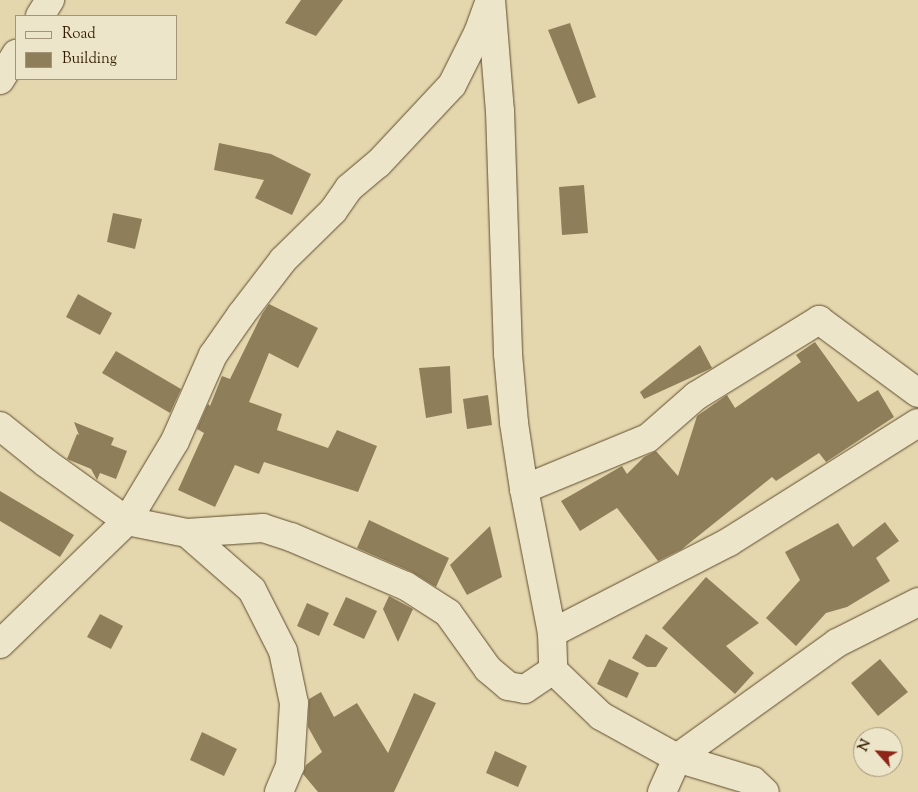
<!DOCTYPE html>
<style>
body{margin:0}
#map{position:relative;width:918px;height:792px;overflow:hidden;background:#e4d7ae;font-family:"Sorts Mill Goudy",serif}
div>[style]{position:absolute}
.building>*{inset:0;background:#8f7e5a}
.roads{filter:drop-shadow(0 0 1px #5f4c2c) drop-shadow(0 0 1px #5f4c2c)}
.minor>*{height:28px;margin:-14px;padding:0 14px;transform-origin:14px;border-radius:14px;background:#ede5ca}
span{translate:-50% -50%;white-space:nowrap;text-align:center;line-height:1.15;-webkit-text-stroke:4px #ede5ca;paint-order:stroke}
.legend{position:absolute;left:15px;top:15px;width:162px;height:65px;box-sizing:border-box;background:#ede5ca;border:1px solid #a39579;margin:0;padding:6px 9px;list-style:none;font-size:15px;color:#331e00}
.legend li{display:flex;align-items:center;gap:10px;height:25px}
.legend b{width:25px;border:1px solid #a39579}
.north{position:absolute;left:853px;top:727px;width:50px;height:50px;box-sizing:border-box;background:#ede5ca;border:1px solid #a39579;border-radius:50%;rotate:296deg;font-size:14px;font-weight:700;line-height:20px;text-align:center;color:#331e00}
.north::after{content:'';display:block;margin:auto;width:18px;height:22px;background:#8f2418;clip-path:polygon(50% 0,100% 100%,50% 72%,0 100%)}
</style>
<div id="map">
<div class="building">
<div style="clip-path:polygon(301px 0,343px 0,316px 36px,285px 23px)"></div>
<div style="clip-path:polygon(570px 23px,596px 97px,578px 104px,548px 30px)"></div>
<div style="clip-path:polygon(219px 143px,271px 154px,311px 174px,292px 215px,255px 198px,264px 180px,214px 170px)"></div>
<div style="clip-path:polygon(584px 185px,588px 233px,562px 235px,559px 187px)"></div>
<div style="clip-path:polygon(113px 213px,142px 219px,135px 249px,107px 242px)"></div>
<div style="clip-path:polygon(78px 294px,112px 313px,100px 335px,66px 317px)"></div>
<div style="clip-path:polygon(269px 304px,318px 328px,298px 368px,269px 353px,249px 402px,282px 414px,277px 430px,328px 448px,337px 430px,377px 446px,358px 492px,264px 462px,259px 474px,235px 465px,215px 507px,178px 490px,204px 433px,197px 429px,208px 404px,210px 406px,222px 376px,230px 379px,262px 314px)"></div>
<div style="clip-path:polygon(815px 342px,858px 402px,878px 390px,894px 417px,826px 462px,819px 453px,776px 481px,772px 477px,682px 549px,658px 561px,617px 508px,580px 531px,561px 501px,622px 466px,627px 474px,644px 457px,656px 451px,678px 476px,697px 416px,727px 395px,735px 408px,801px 362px,796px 355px)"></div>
<div style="clip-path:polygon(700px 345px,712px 368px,644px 399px,640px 392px)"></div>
<div style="clip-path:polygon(116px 351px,181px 389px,170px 413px,102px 373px)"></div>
<div style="clip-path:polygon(450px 366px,452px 413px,426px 418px,419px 368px)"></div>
<div style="clip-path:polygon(488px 395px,492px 425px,467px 429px,463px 399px)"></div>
<div style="clip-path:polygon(74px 422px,114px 438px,111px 445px,127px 451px,116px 479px,100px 473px,97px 480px,91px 469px,67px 459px,77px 434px,79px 435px)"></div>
<div style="clip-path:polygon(0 491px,74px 535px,60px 557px,0 521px)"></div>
<div style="clip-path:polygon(369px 520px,449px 558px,436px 587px,412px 572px,357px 548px)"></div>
<div style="clip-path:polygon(885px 522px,899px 541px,876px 558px,890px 581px,847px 607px,826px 613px,796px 646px,766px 618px,800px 580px,785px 552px,838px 523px,853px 547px)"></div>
<div style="clip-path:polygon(490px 526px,502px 577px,467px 595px,450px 565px)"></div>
<div style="clip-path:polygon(706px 577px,759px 623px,726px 646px,754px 673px,735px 694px,662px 628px)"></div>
<div style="clip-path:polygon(389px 596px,413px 609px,398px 642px,383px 609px)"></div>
<div style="clip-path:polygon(346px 597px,377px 611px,364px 639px,333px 625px)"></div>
<div style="clip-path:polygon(307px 603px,329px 613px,319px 636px,297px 626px)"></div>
<div style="clip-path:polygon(100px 614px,123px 626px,111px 649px,87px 637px)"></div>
<div style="clip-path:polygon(646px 634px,668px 648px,656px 667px,647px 667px,632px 658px)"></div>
<div style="clip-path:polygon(609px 659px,639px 673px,627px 698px,597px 684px)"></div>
<div style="clip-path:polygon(880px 659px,908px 692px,878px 716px,851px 683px)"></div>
<div style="clip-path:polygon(321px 692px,334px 717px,357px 703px,388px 753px,414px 693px,436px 703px,394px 792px,318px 792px,303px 774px,306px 765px,322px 752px,308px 727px,309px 699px)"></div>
<div style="clip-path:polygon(202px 732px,237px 749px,224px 776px,190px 760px)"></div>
<div style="clip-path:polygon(495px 751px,527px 766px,518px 787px,486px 773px)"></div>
</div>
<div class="roads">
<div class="minor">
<div style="left:491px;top:0;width:111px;rotate:85.4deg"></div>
<div style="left:500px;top:111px;width:243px;rotate:88.1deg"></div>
<div style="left:508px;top:354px;width:69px;rotate:85deg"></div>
<div style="left:514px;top:423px;width:67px;rotate:81.4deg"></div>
<div style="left:524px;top:489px;width:147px;rotate:79deg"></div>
<div style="left:552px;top:633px;width:37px;rotate:88deg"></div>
<div style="left:553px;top:670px;width:66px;rotate:43.8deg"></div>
<div style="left:601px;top:716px;width:87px;rotate:28.9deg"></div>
<div style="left:677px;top:758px;width:79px;rotate:16.8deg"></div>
<div style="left:753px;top:781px;width:16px;rotate:43deg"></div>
<div style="left:40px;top:16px;width:19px;rotate:-58deg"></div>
<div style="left:0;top:80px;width:31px;rotate:-58deg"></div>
<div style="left:0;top:426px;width:59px;rotate:38.8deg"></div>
<div style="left:46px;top:463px;width:100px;rotate:35.6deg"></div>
<div style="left:127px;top:521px;width:61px;rotate:11.3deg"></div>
<div style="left:187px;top:533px;width:86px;rotate:41.2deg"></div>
<div style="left:252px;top:590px;width:68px;rotate:63.1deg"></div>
<div style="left:283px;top:651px;width:53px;rotate:78.1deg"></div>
<div style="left:294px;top:703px;width:63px;rotate:93.6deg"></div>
<div style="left:290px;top:766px;width:28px;rotate:113deg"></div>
<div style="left:524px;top:489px;width:134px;rotate:-22.4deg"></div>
<div style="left:648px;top:438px;width:64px;rotate:-41.2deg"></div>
<div style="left:696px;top:396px;width:145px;rotate:-31.7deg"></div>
<div style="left:819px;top:320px;width:123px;rotate:36.4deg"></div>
<div style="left:187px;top:533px;width:76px;rotate:-3.8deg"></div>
<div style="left:263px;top:528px;width:29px;rotate:18deg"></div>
<div style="left:291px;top:537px;width:125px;rotate:23.1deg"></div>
<div style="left:406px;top:586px;width:50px;rotate:32.7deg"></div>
<div style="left:448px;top:613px;width:69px;rotate:54.5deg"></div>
<div style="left:488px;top:669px;width:26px;rotate:40deg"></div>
<div style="left:508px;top:686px;width:17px;rotate:10deg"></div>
<div style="left:525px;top:689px;width:34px;rotate:-34deg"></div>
<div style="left:552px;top:633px;width:199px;rotate:-27.2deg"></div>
<div style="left:729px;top:542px;width:223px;rotate:-32.2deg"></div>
<div style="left:0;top:644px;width:177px;rotate:-44.1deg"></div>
<div style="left:127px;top:521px;width:93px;rotate:-59deg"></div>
<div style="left:175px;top:441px;width:94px;rotate:-66.2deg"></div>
<div style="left:213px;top:355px;width:49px;rotate:-55deg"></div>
<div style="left:241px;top:315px;width:69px;rotate:-52.6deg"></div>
<div style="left:283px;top:260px;width:70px;rotate:-44.4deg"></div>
<div style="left:333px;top:211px;width:28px;rotate:-55deg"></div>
<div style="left:349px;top:188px;width:38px;rotate:-40deg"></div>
<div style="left:378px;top:164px;width:108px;rotate:-46.9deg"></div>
<div style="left:452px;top:85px;width:58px;rotate:-63.4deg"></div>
<div style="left:478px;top:33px;width:29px;rotate:-70deg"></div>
<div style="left:662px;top:792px;width:37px;rotate:-66deg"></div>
<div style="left:677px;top:758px;width:197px;rotate:-35.7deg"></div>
<div style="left:837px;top:643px;width:91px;rotate:-26.8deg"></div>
</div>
</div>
<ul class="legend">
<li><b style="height:6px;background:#ede5ca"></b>Road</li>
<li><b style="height:14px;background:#8f7e5a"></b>Building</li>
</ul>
<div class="north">N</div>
</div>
